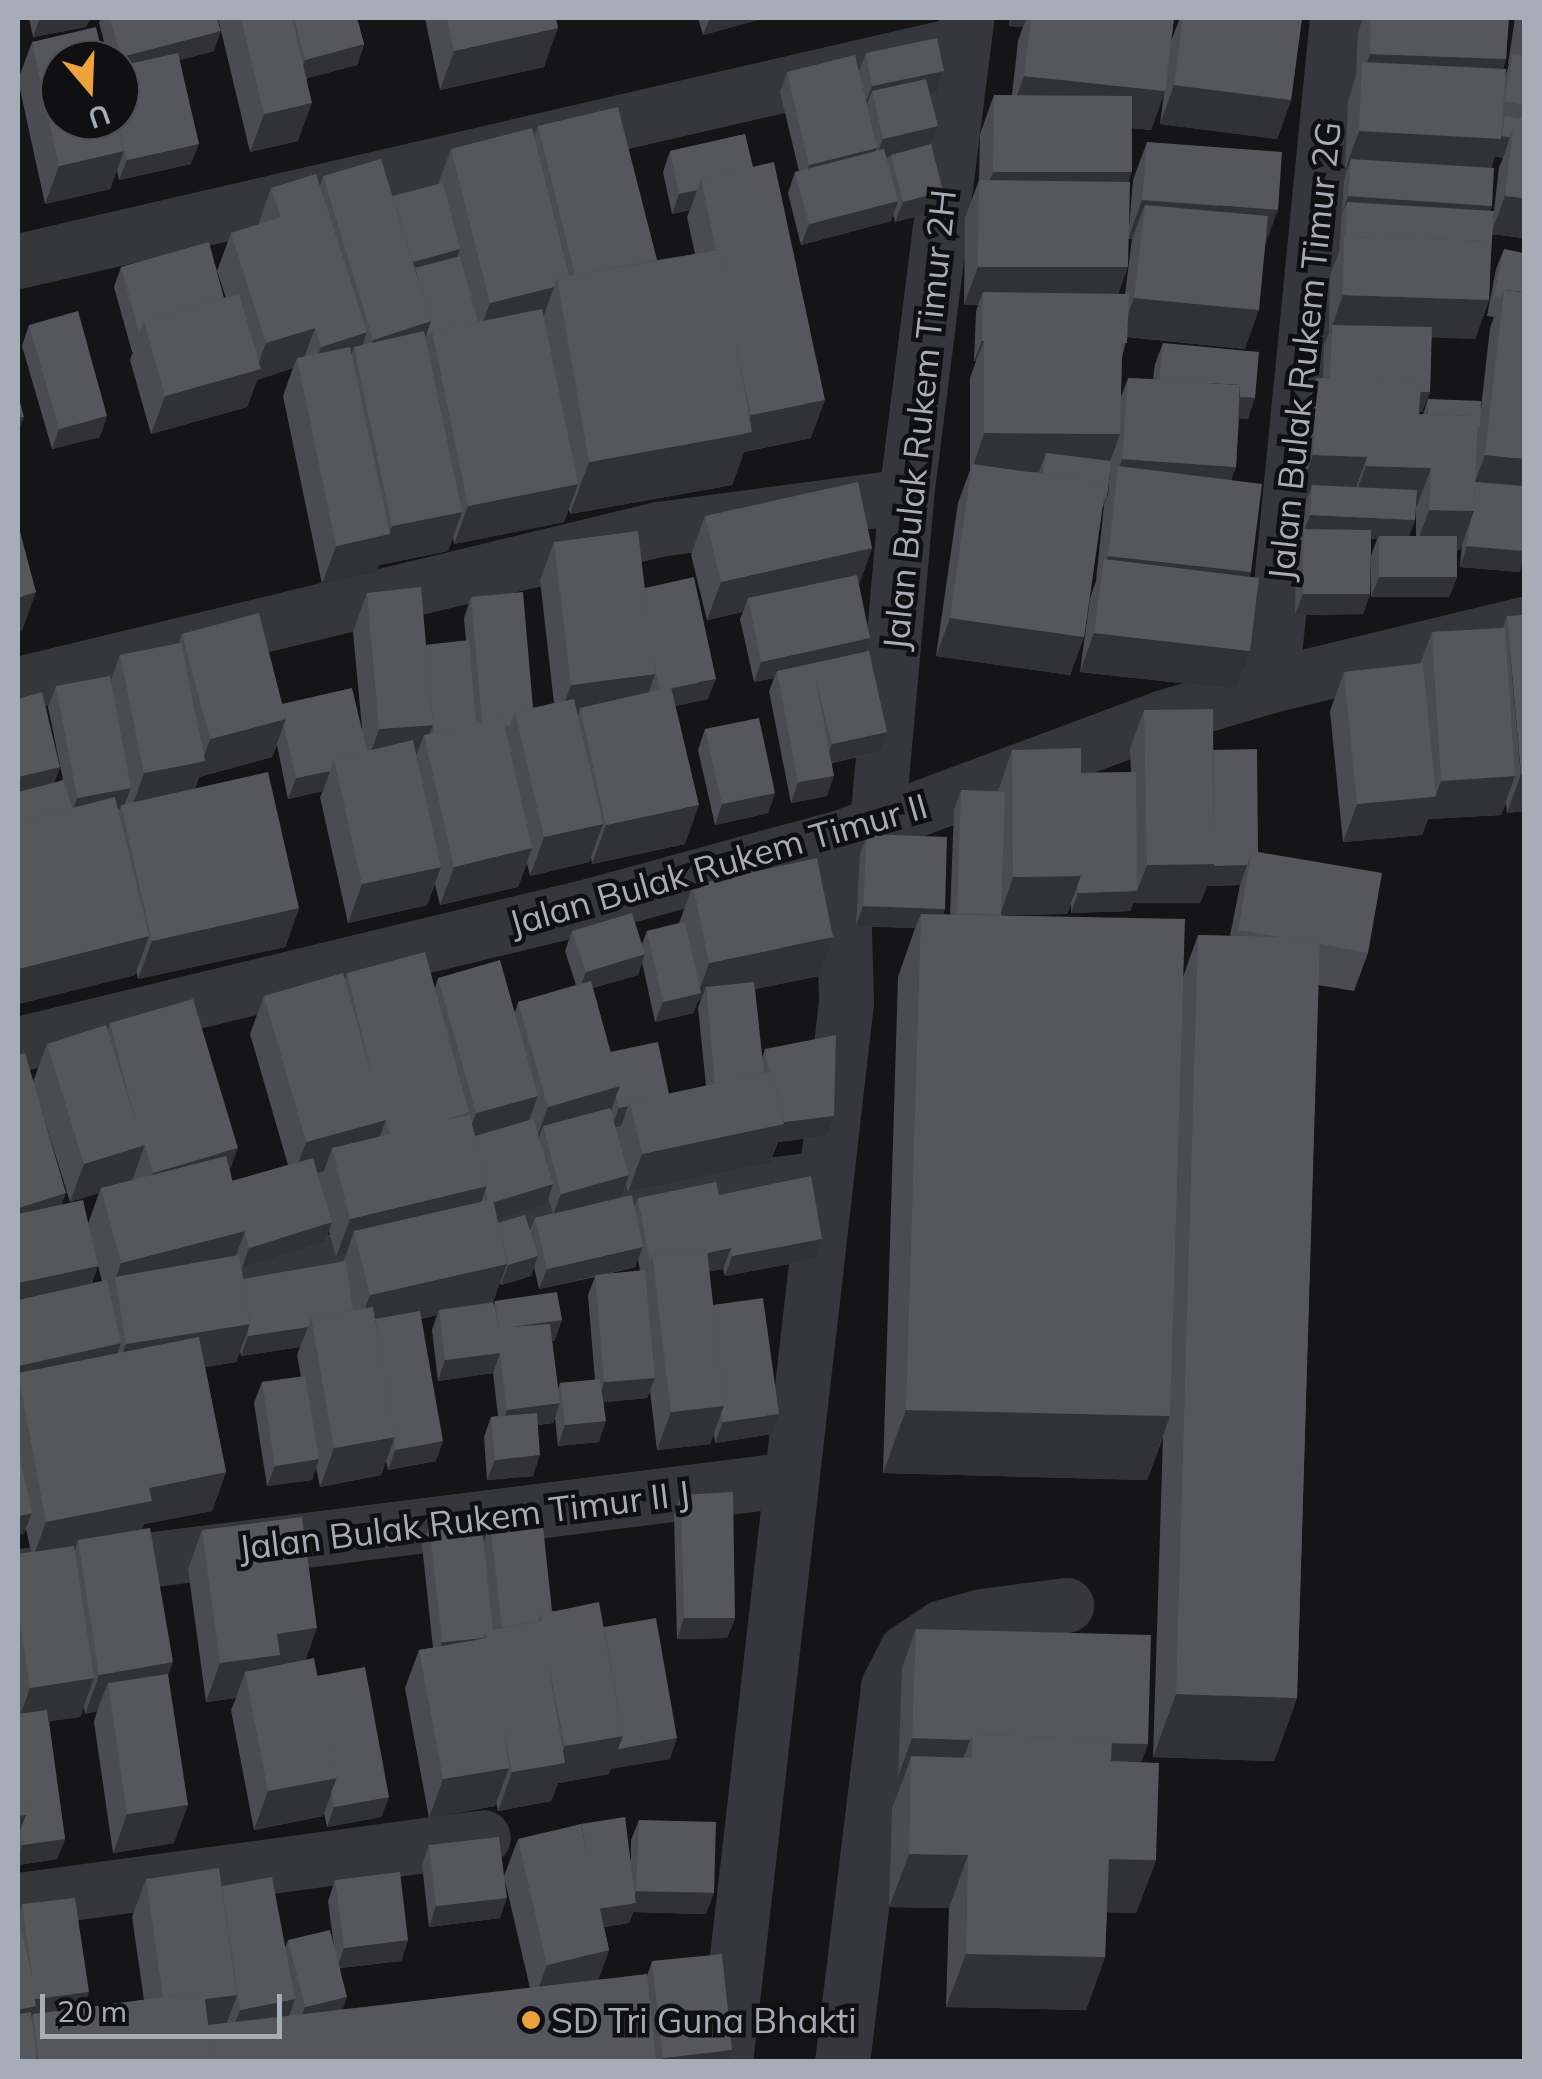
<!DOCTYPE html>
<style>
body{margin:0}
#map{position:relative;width:1542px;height:2079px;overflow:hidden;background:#151517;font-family:Mulish,sans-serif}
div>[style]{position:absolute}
.minor>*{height:55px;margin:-27.5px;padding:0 27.5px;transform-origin:27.5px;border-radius:27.5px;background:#36373c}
.wall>*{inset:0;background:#4b4c52}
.shaded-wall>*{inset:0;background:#313236}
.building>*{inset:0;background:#55575c}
.dots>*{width:28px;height:28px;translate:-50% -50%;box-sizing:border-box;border:5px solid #101012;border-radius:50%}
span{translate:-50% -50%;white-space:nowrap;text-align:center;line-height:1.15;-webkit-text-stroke:9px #101012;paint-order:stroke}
.street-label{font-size:35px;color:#a7adb6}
.poi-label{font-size:35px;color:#a7adb6}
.left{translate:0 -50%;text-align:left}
.frame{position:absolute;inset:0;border:20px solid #a7adb6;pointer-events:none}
.north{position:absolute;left:40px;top:40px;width:100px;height:100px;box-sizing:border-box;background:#101012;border:2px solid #4c4f54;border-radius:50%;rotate:161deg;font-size:28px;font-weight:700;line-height:40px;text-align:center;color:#a7adb6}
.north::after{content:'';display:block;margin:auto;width:35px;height:45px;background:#eca337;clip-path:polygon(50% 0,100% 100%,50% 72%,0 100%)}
.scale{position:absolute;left:40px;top:1994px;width:242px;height:45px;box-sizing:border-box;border:5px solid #a7adb6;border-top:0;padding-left:12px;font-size:30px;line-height:35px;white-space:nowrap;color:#a7adb6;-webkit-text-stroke:8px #101012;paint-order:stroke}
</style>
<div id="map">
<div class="minor">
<div style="left:18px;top:261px;width:970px;rotate:-12.99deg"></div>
<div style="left:18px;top:684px;width:659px;rotate:-13.61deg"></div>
<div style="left:658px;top:529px;width:250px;rotate:-7.6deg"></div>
<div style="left:1271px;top:685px;width:670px;rotate:-84.35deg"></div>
<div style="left:877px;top:824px;width:329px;rotate:-84.9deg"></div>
<div style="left:906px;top:496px;width:482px;rotate:-82.8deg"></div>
<div style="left:18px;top:1044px;width:591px;rotate:-13.61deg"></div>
<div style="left:592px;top:905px;width:258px;rotate:-15.3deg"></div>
<div style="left:841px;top:837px;width:344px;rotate:-20.4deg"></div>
<div style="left:1163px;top:717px;width:113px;rotate:-16.5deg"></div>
<div style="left:1271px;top:685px;width:260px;rotate:-13.6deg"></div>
<div style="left:172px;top:1293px;width:480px;rotate:-11.2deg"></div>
<div style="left:643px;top:1200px;width:183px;rotate:-6.9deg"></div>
<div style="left:18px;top:1576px;width:779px;rotate:-7.15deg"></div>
<div style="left:18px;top:1900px;width:469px;rotate:-7.7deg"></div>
<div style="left:725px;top:2062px;width:1068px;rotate:-83.49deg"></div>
<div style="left:846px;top:1001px;width:164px;rotate:-91.7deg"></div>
<div style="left:842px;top:2062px;width:379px;rotate:-83deg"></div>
<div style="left:888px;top:1686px;width:39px;rotate:-63deg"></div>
<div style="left:906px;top:1651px;width:43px;rotate:-33.7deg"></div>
<div style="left:942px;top:1627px;width:41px;rotate:-15.4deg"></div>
<div style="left:982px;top:1616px;width:85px;rotate:-7.5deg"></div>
</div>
<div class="wall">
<div style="clip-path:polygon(29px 18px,90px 18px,86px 27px,33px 37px)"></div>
<div style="clip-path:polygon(101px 18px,217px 18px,214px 51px,179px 60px,191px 164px,119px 180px,117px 170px,110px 189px,45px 204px,18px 80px,32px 42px,104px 60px,120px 120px,120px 60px,109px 60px,99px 23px)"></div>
<div style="clip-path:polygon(218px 18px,357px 18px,364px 44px,357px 65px,307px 78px,298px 141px,250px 152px)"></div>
<div style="clip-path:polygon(425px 18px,556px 18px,544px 67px,440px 90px)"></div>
<div style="clip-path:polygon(698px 18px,765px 18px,703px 35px)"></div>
<div style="clip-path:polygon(evenodd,1010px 18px,1174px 18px,1171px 41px,1180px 18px,1302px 18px,1291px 100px,1277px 139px,1160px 124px,1164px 93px,1151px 130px,1132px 128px,1129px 182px,1129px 227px,1133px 180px,1147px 142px,1265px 247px,1245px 349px,1127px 337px,1122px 358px,1121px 397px,1128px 378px,1153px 379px,1155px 364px,1163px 343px,1248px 419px,1239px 418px,1236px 467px,1231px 480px,1250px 577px,1250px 651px,1236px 689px,1080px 672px,1090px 598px,1096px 581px,1104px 505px,1108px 495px,1110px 467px,1107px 497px,1102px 509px,1084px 637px,1070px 675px,936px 656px,958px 503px,970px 470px,970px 378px,976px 361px,974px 361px,976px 312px,978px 305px,964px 305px,965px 218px,979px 180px,980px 134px,994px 95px,1012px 95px,1018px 41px,1023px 27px,1009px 26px,1010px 18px,1128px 239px,1132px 239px,1125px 294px,1118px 294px,1128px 239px)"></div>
<div style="clip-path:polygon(evenodd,1363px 18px,1510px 18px,1508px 19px,1506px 59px,1503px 69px,1505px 77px,1509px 64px,1508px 64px,1515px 18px,1524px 18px,1524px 238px,1492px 234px,1489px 300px,1475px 339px,1431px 337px,1430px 392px,1422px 412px,1419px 412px,1419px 414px,1423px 414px,1428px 399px,1481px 408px,1490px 328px,1494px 317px,1487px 316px,1496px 269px,1504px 249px,1520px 572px,1460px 567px,1462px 543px,1460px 550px,1457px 550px,1457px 577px,1449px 597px,1371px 597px,1371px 556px,1377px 539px,1371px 539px,1370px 594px,1363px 614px,1295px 615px,1296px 550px,1303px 530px,1304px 505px,1309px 494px,1299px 493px,1302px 417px,1316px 378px,1323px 379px,1324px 345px,1329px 333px,1330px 275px,1339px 252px,1344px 180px,1347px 170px,1345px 170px,1348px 101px,1356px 76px,1358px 32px,1363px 18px,1495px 156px,1503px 158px,1499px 167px,1493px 219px,1490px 211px,1492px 206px,1491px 168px,1495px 156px,1363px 18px,1416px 506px,1416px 536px,1409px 536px,1415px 520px,1416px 506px)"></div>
<div style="clip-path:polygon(866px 53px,944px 71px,937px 92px,929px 93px,936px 211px,895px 222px,893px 214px,891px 221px,801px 245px,788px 193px,795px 172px,799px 171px,780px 92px,787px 72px,859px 71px)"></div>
<div style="clip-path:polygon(538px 126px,657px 260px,695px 254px,687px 217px,690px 210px,672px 214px,663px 172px,670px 151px,745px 134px,811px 438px,744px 452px,732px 485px,570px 514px,569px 509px,564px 522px,454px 544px,453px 537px,448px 551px,379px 565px,376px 573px,322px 584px,283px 396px,293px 368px,257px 380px,247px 407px,151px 434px,130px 360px,133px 352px,132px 352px,114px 287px,121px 267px,226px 298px,217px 271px,231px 233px,258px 225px,271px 188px,320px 186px,323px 176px,393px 196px,438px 184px,451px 149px,534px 137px)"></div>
<div style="clip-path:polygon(29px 325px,100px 437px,52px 449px,22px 346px)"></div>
<div style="clip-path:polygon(705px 516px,872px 548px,859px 584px,865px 652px,887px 732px,880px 752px,832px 763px,827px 796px,791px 803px,769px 691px,774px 678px,754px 682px,740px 619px,743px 612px,707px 620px,691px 555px)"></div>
<div style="clip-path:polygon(554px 542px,645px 588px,708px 699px,675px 706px,685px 844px,592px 864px,591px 857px,589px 862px,530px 876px,527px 863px,518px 887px,440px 905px,435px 884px,427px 905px,348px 923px,320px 797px,323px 791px,288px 799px,277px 745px,272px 757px,199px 777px,195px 789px,299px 908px,285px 947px,138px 979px,136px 971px,135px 975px,18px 1004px,18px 699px,60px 767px,54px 783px,63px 780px,48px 707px,56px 686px,111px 680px,120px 655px,179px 643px,182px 634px,282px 704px,362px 728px,353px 632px,367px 593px,426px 645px,466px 641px,464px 618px,471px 597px,533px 708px,554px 703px,540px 580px)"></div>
<div style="clip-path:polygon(1507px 616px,1524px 811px,1507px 813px,1506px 803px,1501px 815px,1428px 819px,1422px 835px,1343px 842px,1330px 711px,1344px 672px,1420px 664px,1432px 632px,1503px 628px)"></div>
<div style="clip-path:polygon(evenodd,1144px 710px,1214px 750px,1258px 852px,1368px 953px,1354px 991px,1318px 985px,1297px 1698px,1274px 1761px,1153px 1757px,1163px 1437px,1147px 1480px,883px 1473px,898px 977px,915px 928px,856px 926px,860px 854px,867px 834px,945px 909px,943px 914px,950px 915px,954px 810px,961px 790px,998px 791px,1012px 750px,1081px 773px,1131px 772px,1130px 748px,1144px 710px,1240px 885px,1230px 936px,1198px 935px,1183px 977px,1001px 915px,1067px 914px,1071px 904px,1071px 913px,1130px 911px,1133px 903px,1200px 903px,1207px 886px,1240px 885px)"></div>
<div style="clip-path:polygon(705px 729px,775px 793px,768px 813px,715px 825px,698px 750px)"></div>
<div style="clip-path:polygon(evenodd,693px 885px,819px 976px,755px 989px,762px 1058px,765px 1049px,826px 1136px,778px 1142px,770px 1163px,628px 1192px,626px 1184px,622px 1196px,581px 1207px,634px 1208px,638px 1198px,719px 1195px,815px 1259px,725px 1276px,723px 1269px,709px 1271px,713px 1305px,772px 1434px,715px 1443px,714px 1434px,710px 1444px,657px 1450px,650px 1391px,647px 1398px,604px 1402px,599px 1442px,558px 1446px,555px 1418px,553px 1423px,538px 1425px,533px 1476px,487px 1480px,484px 1437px,491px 1417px,498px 1416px,493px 1373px,438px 1381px,432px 1330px,437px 1315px,421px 1319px,436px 1461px,388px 1470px,386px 1461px,381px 1475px,320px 1487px,316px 1467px,312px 1480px,267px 1486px,254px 1403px,262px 1382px,301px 1377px,297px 1355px,300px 1347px,241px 1356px,240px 1351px,236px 1362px,205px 1367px,226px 1472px,212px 1511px,144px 1524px,142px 1530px,168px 1675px,174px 1843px,113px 1853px,94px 1722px,97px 1711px,85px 1714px,84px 1707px,80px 1717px,49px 1721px,65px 1839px,57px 1859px,18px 1865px,18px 1554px,31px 1552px,26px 1529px,24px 1533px,18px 1535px,18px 1055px,33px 1082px,47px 1044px,107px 1030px,110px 1023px,230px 1170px,232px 1181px,288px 1165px,250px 1034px,264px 996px,345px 979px,347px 973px,435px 988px,438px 978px,515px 1012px,518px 1002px,576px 985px,565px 951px,572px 931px,642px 944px,647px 931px,679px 923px,693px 885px,642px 962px,655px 1022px,693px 1013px,698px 1001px,701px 1000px,698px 1007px,706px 1086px,669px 1094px,610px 1052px,593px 988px,638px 975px,642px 962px,693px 885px,39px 1102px,70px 1202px,99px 1193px,88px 1224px,62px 1205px,39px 1102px,693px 885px,548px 1197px,553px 1213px,535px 1218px,530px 1230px,498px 1223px,497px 1219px,546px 1205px,548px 1197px,693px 885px,329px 1231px,336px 1257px,346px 1255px,343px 1262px,243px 1279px,242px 1268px,325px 1242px,329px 1231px,693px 885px,638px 1259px,640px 1271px,608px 1274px,635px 1267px,638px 1259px,693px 885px,98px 1266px,102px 1281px,92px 1283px,98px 1266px,693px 885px,534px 1267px,539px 1289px,595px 1277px,588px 1295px,595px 1380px,560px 1383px,558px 1389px,552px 1341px,554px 1341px,562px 1320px,495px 1301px,494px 1305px,493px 1302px,500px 1282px,501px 1285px,531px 1276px,534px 1267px)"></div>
<div style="clip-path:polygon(681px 1495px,735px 1618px,727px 1638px,677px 1639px,674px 1515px)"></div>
<div style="clip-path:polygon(490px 1524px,552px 1611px,604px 1627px,670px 1759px,611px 1768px,609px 1774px,558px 1783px,551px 1801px,498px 1811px,496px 1802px,495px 1806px,429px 1818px,405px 1688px,419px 1650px,433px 1648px,422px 1545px,429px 1525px,484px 1541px)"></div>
<div style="clip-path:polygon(202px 1530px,317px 1676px,389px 1797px,381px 1817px,327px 1827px,324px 1813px,323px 1816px,254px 1830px,231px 1710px,236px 1698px,206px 1702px,188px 1569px)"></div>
<div style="clip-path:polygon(916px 1629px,1148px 1744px,1141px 1762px,1156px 1860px,1136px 1913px,1107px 1912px,1105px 1957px,1086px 2010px,946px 2007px,949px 1908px,889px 1907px,892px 1808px,904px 1777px,898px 1777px,902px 1668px)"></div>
<div style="clip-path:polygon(639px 1820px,706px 1914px,633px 1912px,629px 1923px,604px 1927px,609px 1950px,598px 1980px,647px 1976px,652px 1961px,728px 2062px,18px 2062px,18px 1916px,22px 1904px,83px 2008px,144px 2000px,132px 1917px,146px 1879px,222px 1886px,285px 1948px,288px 1940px,334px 1947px,328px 1901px,335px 1880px,408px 1940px,401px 1961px,340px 1968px,342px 2010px,530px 1988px,505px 1881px,500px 1918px,429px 1927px,422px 1865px,429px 1845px,504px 1876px,518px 1839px,631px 1860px,631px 1840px)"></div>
</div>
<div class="shaded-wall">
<div style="clip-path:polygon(40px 18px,90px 18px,86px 27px,33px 37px)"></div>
<div style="clip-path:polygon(710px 18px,765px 18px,703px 35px)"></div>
<div style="clip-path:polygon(1012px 18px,1027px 18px,1023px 27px,1009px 26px)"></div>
<div style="clip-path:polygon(558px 28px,544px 67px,440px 90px,454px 51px)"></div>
<div style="clip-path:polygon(221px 31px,214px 51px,120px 76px,121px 57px)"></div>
<div style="clip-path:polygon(364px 44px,357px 65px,297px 81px,305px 60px)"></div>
<div style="clip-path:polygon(1370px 54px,1506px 59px,1492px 97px,1361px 79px)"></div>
<div style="clip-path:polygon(944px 71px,937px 92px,875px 105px,872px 91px,866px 106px,864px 107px,872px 86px)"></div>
<div style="clip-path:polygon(1024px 76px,1165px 91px,1151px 130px,1010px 115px)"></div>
<div style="clip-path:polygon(1174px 85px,1291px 100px,1277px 139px,1160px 124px)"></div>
<div style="clip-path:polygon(312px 103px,298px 141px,250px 152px,264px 114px)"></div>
<div style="clip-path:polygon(938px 126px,930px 146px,875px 160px,883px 139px)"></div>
<div style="clip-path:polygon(1359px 131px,1502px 136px,1510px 137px,1503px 158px,1495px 156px,1487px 177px,1351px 159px,1347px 170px,1345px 170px)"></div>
<div style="clip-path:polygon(199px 144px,191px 164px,119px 180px,127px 160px)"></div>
<div style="clip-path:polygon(877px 148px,870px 169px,802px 185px,809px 165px)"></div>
<div style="clip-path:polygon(124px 151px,110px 189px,45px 204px,59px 166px)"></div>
<div style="clip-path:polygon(993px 172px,1132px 172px,1118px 211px,979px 210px)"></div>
<div style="clip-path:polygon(697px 190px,690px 210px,672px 214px,679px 194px)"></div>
<div style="clip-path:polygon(943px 191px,936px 211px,895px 222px,903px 202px)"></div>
<div style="clip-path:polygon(1348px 196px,1492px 206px,1484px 226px,1347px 202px,1341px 216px)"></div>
<div style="clip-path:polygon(1505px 196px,1524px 198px,1524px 238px,1491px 234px)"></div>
<div style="clip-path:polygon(1142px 200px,1278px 210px,1264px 248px,1145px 205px,1132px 239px,1128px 239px)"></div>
<div style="clip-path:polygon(898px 201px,891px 221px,801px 245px,809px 224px)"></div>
<div style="clip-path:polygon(460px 249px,453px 270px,414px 280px,408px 263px)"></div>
<div style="clip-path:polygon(978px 267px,1128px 267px,1114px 306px,983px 292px,978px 305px,964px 305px)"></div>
<div style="clip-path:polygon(554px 287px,540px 326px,476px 341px,490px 303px)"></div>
<div style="clip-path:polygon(1343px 295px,1489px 300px,1475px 339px,1331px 334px,1332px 326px)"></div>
<div style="clip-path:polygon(1134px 298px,1259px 310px,1245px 349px,1120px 336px)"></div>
<div style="clip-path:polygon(431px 321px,417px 360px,360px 376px,373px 340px)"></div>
<div style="clip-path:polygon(315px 328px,301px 366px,297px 358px,293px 368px,257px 380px,247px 407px,151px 434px,165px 396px,256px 370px,266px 343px)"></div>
<div style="clip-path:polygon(367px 332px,357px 361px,354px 347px,344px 374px,307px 385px,321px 347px)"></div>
<div style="clip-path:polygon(982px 341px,984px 341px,976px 361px,974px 361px)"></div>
<div style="clip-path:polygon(1330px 389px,1430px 392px,1422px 412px,1322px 410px)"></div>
<div style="clip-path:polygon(1158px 391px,1255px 398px,1248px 419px,1150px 411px)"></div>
<div style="clip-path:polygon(825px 400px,811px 438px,744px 452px,732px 485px,570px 514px,589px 462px,745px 434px,751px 415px)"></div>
<div style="clip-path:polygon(107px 416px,100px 437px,52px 449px,59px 429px)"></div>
<div style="clip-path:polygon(24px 417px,18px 434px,18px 418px)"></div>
<div style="clip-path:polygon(984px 433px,1120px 434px,1106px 473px,1046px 453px,1039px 472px,971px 472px)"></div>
<div style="clip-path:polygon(1313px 455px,1367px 457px,1353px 496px,1312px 485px,1309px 494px,1299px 493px)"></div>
<div style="clip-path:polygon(1485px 455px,1524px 459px,1524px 498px,1471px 493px)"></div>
<div style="clip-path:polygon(1122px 459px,1236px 467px,1222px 505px,1118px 470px)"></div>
<div style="clip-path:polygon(1366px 466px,1431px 468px,1417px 506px,1352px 504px)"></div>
<div style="clip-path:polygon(578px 484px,564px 522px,454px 544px,468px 506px)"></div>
<div style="clip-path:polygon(1429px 510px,1474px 511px,1460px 550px,1415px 548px)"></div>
<div style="clip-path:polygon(462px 512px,448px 551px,379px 565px,376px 573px,322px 584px,336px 546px,389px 534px,392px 526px)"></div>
<div style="clip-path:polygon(1310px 515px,1415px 520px,1407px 541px,1379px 536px,1377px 539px,1302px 536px)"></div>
<div style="clip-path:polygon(1467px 546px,1524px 551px,1524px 558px,1520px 572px,1460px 567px)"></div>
<div style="clip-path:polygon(872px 548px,858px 587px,748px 598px,743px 612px,707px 620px,721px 582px)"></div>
<div style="clip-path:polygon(1108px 556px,1251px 572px,1237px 611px,1102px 575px)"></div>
<div style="clip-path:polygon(1379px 577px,1457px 577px,1449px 597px,1371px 597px)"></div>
<div style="clip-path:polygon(36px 592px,22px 631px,18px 632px,18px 598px)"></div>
<div style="clip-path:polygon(1303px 594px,1370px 594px,1363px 614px,1295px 615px)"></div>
<div style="clip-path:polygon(950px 618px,1084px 637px,1070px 675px,936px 656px)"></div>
<div style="clip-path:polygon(1094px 633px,1250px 651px,1236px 689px,1080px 672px)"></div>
<div style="clip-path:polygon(870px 638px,863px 659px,777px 671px,774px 678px,754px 682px,761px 662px)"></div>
<div style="clip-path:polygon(655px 674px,641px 713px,580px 708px,576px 721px,557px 723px,571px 685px)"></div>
<div style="clip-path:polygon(716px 679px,708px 699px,653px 711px,661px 691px)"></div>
<div style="clip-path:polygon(286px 719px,272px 757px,199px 777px,191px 799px,130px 812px,144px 773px,202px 762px,210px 739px)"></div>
<div style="clip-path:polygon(433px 725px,426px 744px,424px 735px,413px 764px,367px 763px,379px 729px)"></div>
<div style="clip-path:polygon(887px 732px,880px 752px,824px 764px,832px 744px)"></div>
<div style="clip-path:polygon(60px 767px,52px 788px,18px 796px,18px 777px)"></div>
<div style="clip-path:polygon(330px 771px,323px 791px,288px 799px,296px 778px)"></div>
<div style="clip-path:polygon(1521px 774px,1524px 774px,1524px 811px,1507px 813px)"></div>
<div style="clip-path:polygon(834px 776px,827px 796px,791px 803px,798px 782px)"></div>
<div style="clip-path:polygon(1515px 776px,1501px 815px,1428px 819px,1422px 835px,1343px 842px,1357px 804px,1435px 797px,1441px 781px)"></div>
<div style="clip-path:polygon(131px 788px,123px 809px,121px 805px,120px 809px,70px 818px,77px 798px)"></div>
<div style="clip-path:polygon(775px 793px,768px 813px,715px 825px,722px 804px)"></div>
<div style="clip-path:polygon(699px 805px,685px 844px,592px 864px,606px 825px)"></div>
<div style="clip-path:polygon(603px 824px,589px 862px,530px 876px,544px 837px)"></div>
<div style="clip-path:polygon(532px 848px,518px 887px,440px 905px,454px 867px)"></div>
<div style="clip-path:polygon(1214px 864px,1247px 865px,1240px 885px,1207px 886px,1200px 903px,1133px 903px,1130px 911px,1071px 913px,1078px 893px,1137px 891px,1147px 865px)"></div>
<div style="clip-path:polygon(441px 867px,427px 905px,348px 923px,362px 884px)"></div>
<div style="clip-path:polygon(1081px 876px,1067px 914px,1000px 915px,1013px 877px)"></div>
<div style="clip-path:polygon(863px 906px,945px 909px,938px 929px,921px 914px,915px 928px,856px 926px)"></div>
<div style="clip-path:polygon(299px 908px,285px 947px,138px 979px,152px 941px)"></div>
<div style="clip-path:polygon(149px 936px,135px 975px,18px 1004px,18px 969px)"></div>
<div style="clip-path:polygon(833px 937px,819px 976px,707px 999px,706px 987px,701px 1000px,698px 1001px,693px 1013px,655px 1022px,663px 1002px,698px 994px,709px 963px)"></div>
<div style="clip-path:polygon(645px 954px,638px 975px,578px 992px,586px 972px)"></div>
<div style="clip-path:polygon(620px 1086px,606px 1124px,543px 1126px,536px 1144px,534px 1145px,548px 1107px)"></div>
<div style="clip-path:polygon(538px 1096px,524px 1134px,462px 1151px,476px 1113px)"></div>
<div style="clip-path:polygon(628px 1106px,621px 1126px,611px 1128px,619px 1108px)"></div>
<div style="clip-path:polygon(834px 1116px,826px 1136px,778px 1142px,770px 1163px,628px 1192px,642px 1154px,776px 1123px)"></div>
<div style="clip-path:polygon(386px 1120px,372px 1158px,332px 1148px,324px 1171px,292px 1180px,306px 1142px)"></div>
<div style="clip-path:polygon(145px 1145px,131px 1183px,101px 1188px,99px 1193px,70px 1202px,84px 1164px)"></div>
<div style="clip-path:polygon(238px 1148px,224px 1187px,139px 1212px,153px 1173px)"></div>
<div style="clip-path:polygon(629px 1175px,622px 1196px,553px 1215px,561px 1194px)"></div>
<div style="clip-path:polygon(553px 1184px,546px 1205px,481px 1224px,489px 1204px)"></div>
<div style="clip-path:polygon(487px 1186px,473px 1224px,354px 1231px,346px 1255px,336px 1257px,350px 1219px)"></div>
<div style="clip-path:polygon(66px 1193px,52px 1231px,18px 1242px,18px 1208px)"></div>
<div style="clip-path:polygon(332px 1222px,325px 1242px,242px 1268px,249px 1248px)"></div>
<div style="clip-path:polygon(245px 1231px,231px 1269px,115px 1280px,121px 1263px)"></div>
<div style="clip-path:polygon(822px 1239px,815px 1259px,725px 1276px,732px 1256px)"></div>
<div style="clip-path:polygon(643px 1247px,635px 1267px,539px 1289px,547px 1269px)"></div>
<div style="clip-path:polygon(731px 1248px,723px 1269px,656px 1282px,653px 1264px)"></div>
<div style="clip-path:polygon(538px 1256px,531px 1276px,501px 1285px,508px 1265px)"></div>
<div style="clip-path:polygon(507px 1264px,493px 1302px,439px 1310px,437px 1315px,356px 1334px,370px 1295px)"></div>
<div style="clip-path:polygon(98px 1266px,84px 1304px,18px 1319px,18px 1283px)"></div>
<div style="clip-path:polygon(562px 1320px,554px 1341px,503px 1348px,510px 1327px)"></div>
<div style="clip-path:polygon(250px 1324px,236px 1362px,112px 1382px,126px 1344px)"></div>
<div style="clip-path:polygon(308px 1327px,300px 1347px,241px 1356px,248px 1336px)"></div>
<div style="clip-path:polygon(121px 1343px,107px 1381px,18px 1379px,18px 1366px)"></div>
<div style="clip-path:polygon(500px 1353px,493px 1373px,438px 1381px,445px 1360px)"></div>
<div style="clip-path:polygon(655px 1378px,647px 1398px,597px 1403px,604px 1382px)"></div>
<div style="clip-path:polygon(560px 1403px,553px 1423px,500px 1430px,507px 1410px)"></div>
<div style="clip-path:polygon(724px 1406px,710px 1444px,657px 1450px,671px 1412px)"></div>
<div style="clip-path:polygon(906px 1410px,1170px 1416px,1147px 1480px,883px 1473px)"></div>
<div style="clip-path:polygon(779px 1414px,772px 1434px,715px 1443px,723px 1422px)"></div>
<div style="clip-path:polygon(606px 1421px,599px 1442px,558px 1446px,565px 1425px)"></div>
<div style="clip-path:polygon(395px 1437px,381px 1475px,320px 1487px,334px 1448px)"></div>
<div style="clip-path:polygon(443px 1441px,436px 1461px,388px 1470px,395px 1450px)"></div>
<div style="clip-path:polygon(540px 1455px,533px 1476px,487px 1480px,495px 1460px)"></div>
<div style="clip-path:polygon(319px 1459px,312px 1480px,267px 1486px,275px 1466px)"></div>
<div style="clip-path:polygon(226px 1472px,212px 1511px,144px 1524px,138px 1539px,78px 1540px,74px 1552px,32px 1560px,46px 1522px,149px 1488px)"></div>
<div style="clip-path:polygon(32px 1513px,24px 1533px,18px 1535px,18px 1516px)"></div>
<div style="clip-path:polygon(684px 1618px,735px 1618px,727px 1638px,677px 1639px)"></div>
<div style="clip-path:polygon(317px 1628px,303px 1667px,245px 1672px,236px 1698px,206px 1702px,220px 1663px,277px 1634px)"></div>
<div style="clip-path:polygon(483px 1638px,434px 1663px,442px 1642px)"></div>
<div style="clip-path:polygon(173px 1662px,159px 1701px,108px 1683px,97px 1711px,85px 1714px,99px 1675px)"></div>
<div style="clip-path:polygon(94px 1678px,80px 1717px,18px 1726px,18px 1721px,30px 1688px)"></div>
<div style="clip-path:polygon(1176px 1694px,1297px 1698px,1274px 1761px,1153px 1757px)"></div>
<div style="clip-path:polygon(623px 1736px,609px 1774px,558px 1783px,551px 1801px,498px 1811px,512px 1772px,558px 1764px,565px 1746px)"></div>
<div style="clip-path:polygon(677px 1738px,670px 1759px,611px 1769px,618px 1749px)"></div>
<div style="clip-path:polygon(912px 1738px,970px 1740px,956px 1778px,911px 1756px,904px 1777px,898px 1777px)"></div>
<div style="clip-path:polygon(972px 1740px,1148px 1744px,1134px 1782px)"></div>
<div style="clip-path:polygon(509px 1768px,495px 1806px,429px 1818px,443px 1779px)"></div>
<div style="clip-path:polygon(337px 1778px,323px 1816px,254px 1830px,268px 1791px)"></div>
<div style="clip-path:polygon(389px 1797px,381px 1817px,327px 1827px,334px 1807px)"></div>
<div style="clip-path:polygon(188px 1805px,174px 1843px,113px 1853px,127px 1814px)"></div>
<div style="clip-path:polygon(26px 1815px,18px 1837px,18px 1816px)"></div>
<div style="clip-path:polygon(65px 1839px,57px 1859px,18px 1865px,18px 1856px,22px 1845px)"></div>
<div style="clip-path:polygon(909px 1854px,968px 1855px,949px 1908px,889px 1907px)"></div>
<div style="clip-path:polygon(1109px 1859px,1156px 1860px,1136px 1913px,1089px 1912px)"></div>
<div style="clip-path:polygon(636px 1891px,714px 1893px,706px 1914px,633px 1912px,629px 1923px,584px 1930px,592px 1910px,632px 1904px)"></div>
<div style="clip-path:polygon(507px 1898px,500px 1918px,429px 1927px,436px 1906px)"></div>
<div style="clip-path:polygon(408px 1940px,401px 1961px,337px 1968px,344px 1948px)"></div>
<div style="clip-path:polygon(609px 1950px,595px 1989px,533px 2003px,547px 1965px)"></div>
<div style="clip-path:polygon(966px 1954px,1105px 1957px,1086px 2010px,946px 2007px)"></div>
<div style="clip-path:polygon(89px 1992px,82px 2012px,33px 2014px,29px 2026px,18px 2029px,18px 2010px,35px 1999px)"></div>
<div style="clip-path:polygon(237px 1995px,223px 2033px,164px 2004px)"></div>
<div style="clip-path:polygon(347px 1997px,340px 2017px,298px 2027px,305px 2007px)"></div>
<div style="clip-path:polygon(295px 1999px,288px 2019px,232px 2030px,240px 2010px)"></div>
<div style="clip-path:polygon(732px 2050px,728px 2062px,662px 2062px,663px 2058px)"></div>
</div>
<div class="building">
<div style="clip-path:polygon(110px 18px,217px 18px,221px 31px,121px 57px)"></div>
<div style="clip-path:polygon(241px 18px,292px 18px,312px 103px,264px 114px)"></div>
<div style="clip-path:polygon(294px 18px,357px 18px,364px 44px,305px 60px)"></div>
<div style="clip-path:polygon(447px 18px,556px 18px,558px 28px,454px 51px)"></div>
<div style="clip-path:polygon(1031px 18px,1174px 18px,1165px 91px,1024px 76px)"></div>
<div style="clip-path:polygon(1183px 18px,1302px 18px,1291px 100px,1174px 85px)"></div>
<div style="clip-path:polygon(1371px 18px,1509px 18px,1506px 59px,1370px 54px)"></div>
<div style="clip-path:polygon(96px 27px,104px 60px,60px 60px,60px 120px,117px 120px,124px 151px,59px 166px,32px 42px)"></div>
<div style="clip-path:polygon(937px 38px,944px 71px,872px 86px,866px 53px)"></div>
<div style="clip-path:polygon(178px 53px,199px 144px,127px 160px,117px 120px,120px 120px,120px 66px)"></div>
<div style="clip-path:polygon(1513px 54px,1524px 56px,1524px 105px,1504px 101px)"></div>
<div style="clip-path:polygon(855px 55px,877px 148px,809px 165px,787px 72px)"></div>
<div style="clip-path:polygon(1362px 62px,1506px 69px,1501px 139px,1359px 131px)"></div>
<div style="clip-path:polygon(926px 79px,938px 126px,883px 139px,872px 91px)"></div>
<div style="clip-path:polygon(994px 95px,1132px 96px,1132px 172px,993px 172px)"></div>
<div style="clip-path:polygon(618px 107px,657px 260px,575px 275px,538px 126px)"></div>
<div style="clip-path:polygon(1505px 116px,1524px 119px,1524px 130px,1513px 129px,1510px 137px,1502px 136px)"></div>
<div style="clip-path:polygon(532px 128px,569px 276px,557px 278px,554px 287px,490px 303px,451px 149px)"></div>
<div style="clip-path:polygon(1513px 129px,1524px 130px,1524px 198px,1505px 196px)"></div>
<div style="clip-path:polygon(745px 134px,753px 167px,701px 179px,697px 190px,679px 194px,670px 151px)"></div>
<div style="clip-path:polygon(1147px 142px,1282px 152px,1278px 210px,1142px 200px)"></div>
<div style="clip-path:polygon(931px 144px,943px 191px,903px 202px,891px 155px)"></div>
<div style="clip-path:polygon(884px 149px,898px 201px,809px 224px,795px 172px)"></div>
<div style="clip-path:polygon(381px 159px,431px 321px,373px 340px,323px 176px)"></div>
<div style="clip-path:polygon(1351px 159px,1494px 168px,1492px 206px,1348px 196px)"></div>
<div style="clip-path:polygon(774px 162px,825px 400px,751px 415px,733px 330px,719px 250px,716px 250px,701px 179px)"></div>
<div style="clip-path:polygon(316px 174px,367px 332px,321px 347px,315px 328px,266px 343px,231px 233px,281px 217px,271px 188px)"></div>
<div style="clip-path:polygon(979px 180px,1130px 182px,1128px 267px,978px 267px)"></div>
<div style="clip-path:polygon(443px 183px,460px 249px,413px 262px,393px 196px)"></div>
<div style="clip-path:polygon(1347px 202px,1494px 211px,1491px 253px,1491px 241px,1346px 237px)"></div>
<div style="clip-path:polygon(1145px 205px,1268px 216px,1259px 310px,1134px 298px)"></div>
<div style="clip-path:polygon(1344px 237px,1491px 241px,1489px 300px,1343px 295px)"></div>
<div style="clip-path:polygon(209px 242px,224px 298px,144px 321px,139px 332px,121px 267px)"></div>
<div style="clip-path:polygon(1504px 249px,1524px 253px,1524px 292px,1504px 290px,1501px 297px,1494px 296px)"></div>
<div style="clip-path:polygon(719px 250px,752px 432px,589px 462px,557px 278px)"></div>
<div style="clip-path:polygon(460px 256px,478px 322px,432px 331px,430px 336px,428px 331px,431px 321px,415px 268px)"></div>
<div style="clip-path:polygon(1504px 290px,1524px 292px,1524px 459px,1485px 455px)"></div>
<div style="clip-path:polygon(983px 292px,1129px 294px,1127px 343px,1122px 343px,1122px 340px,982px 341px)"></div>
<div style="clip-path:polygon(239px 294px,261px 369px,165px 396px,144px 321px)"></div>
<div style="clip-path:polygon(542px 309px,578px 484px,468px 506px,432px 331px)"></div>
<div style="clip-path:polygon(78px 311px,107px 416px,59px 429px,29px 325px)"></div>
<div style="clip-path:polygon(1332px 325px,1432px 327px,1430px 392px,1420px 392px,1421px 382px,1330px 379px)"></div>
<div style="clip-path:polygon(424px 331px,462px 512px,392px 526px,354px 347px)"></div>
<div style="clip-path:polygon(984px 339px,1122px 340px,1120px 434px,984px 433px)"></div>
<div style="clip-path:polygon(1163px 343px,1259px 352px,1255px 398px,1240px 397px,1240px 385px,1159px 380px)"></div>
<div style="clip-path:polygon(350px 347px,390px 534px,336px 546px,297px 358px)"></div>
<div style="clip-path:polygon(1128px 378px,1240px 385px,1236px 467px,1122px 459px)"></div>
<div style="clip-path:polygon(1316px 378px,1421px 382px,1419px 414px,1478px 416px,1474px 511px,1429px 510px,1431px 468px,1366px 466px,1367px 457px,1313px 455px)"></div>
<div style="clip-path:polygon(18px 395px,24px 417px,18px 418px)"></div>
<div style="clip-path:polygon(1428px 399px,1481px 401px,1480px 427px,1477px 427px,1478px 416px,1428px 414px)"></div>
<div style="clip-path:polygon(1046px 453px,1111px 461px,1107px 497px,1104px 497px,1106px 483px,1043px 474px)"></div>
<div style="clip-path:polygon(972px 464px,1106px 483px,1084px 637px,950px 618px)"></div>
<div style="clip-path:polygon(1118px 466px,1262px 484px,1251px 572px,1108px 556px)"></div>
<div style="clip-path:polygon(858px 482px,872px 548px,721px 582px,705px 516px)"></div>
<div style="clip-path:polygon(1475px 482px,1524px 486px,1524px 551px,1467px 546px,1470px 523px,1474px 511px)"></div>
<div style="clip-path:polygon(1312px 485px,1417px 490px,1415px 520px,1310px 515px)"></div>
<div style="clip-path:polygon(18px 524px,36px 592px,18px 598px)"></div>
<div style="clip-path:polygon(1303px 529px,1371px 530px,1370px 594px,1303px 594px)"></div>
<div style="clip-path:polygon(638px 531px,655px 674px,571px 685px,554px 542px)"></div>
<div style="clip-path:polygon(1379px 536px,1457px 536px,1457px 577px,1379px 577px)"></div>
<div style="clip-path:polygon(1104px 559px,1259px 578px,1250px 651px,1094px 633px)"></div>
<div style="clip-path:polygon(857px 575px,870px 638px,761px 662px,748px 598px)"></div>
<div style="clip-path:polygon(694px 577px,716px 679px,660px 690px,652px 654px,645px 588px)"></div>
<div style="clip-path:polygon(421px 587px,433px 725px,379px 729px,367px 593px)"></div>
<div style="clip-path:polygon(523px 592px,533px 708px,515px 712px,510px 725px,505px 726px,503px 718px,482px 723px,471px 597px)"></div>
<div style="clip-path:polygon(259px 613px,286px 719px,210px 739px,182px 634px)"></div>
<div style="clip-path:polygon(1524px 615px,1524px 774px,1521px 774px,1507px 616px)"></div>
<div style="clip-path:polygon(1505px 628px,1515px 776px,1441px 781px,1432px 632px)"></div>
<div style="clip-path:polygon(469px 640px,476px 724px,434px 733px,426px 645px)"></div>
<div style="clip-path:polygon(181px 643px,205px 761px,144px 773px,120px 655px)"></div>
<div style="clip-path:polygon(869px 651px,887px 732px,832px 744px,815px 677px,834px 776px,798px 782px,777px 671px)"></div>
<div style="clip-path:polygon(1423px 663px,1436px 796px,1357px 804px,1344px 672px)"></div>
<div style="clip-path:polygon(110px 676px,131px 788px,77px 798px,56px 686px)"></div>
<div style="clip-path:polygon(671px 687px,699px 805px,606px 825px,580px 708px)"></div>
<div style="clip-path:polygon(352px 688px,367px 751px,334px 759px,330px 771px,296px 778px,284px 725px,286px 719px,282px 704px)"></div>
<div style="clip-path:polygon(42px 692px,60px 767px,18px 777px,18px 699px)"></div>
<div style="clip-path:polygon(574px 699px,603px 824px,544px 837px,515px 712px)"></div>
<div style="clip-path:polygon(1213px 709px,1214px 864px,1147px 865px,1144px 710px)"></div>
<div style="clip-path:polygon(503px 718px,532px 848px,454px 867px,424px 735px)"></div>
<div style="clip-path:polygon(759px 718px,775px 793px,722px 804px,705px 729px)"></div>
<div style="clip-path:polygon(413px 740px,441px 867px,362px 884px,334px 759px)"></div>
<div style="clip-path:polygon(1081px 748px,1081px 876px,1013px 877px,1012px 750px)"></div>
<div style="clip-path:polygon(1257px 749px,1258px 852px,1252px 851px,1247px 865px,1214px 866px,1214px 750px)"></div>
<div style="clip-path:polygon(268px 772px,299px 908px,152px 941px,121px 805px)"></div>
<div style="clip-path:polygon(1136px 772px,1137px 891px,1078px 893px,1078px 884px,1081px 876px,1081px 773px)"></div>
<div style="clip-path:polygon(64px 780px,72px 808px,18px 822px,18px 792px)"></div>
<div style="clip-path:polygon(961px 790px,1005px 792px,1001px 915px,957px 913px)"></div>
<div style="clip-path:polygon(115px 797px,149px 936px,18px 969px,18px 822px)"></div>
<div style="clip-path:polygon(867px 834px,947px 837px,945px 909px,863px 906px)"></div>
<div style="clip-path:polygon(1252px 851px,1382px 873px,1368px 953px,1320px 944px,1320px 938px,1279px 937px,1238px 930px)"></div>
<div style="clip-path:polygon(817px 858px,833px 937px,709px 963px,693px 885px)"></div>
<div style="clip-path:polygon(632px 913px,645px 954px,586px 972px,572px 931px)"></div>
<div style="clip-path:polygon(921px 914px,1185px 919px,1170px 1416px,906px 1410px)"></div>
<div style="clip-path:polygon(685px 922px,701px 993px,663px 1002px,647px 931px)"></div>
<div style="clip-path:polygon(1198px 935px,1320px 938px,1297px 1698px,1176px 1694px)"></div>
<div style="clip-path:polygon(425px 952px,469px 1112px,443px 1121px,470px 1115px,487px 1186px,350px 1219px,332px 1148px,390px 1134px,386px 1120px,306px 1142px,264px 996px,343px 973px,373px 1080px,347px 973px)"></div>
<div style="clip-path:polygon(500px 960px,538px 1096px,476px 1113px,438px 978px)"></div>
<div style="clip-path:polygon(591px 981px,620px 1086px,548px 1107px,518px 1002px)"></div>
<div style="clip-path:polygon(754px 982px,764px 1073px,715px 1084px,706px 987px)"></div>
<div style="clip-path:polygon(193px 999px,238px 1148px,153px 1173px,145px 1145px,84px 1164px,47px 1044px,106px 1025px,137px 1127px,110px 1023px)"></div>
<div style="clip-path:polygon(836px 1035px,834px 1116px,784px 1122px,773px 1071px,769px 1072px,765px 1049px)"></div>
<div style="clip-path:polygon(658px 1042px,669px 1094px,630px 1102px,628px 1106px,619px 1108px,616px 1096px,620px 1086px,610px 1052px)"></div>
<div style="clip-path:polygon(25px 1053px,66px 1193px,18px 1208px,18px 1055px)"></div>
<div style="clip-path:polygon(773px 1071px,784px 1124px,642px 1154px,630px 1102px)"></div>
<div style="clip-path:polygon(610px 1108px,629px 1175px,561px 1194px,543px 1126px)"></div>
<div style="clip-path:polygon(533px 1119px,553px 1184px,494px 1202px,493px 1199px,488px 1200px,485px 1191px,487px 1186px,475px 1136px)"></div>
<div style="clip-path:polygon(226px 1156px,245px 1231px,121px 1263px,101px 1188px)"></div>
<div style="clip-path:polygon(313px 1158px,332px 1222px,249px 1248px,232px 1181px)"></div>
<div style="clip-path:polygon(811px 1176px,822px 1239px,732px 1256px,731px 1248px,707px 1253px,707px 1249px,652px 1255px,650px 1262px,638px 1198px,716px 1182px,719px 1195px)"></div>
<div style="clip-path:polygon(632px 1195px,643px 1247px,547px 1269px,535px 1218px)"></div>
<div style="clip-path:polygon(493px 1199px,507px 1264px,370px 1295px,354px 1231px)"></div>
<div style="clip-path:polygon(83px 1200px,98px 1266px,18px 1283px,18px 1214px)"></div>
<div style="clip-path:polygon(525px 1215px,538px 1256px,508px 1265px,498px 1223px)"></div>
<div style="clip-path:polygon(707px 1249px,724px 1406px,671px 1412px,652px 1255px)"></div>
<div style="clip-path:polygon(239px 1255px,250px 1324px,126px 1344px,115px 1277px)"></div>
<div style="clip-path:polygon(346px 1261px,353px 1310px,311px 1317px,308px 1327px,248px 1336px,248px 1331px,250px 1324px,243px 1279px)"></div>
<div style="clip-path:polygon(645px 1270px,655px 1378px,604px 1382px,595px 1275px)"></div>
<div style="clip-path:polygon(107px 1280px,121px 1343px,18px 1366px,18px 1300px)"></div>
<div style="clip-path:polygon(557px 1292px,562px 1320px,510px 1327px,550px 1324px,560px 1403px,507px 1410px,500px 1353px,445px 1360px,439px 1310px,493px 1303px,500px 1331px,495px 1301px)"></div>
<div style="clip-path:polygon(763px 1298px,779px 1414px,723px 1422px,721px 1413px,724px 1406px,713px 1305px)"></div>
<div style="clip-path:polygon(373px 1307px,395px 1437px,334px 1448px,311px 1317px)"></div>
<div style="clip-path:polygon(420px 1311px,443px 1441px,395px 1450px,394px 1441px,395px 1437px,375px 1319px)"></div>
<div style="clip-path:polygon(199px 1337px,226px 1472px,149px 1488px,152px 1501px,46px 1522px,18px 1373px)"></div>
<div style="clip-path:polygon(305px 1376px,319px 1459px,275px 1466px,262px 1382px)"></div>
<div style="clip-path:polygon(600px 1379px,606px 1421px,565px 1425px,560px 1383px)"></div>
<div style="clip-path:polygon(537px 1413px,540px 1455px,495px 1460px,491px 1417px)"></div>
<div style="clip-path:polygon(18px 1450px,32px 1513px,18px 1516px)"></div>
<div style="clip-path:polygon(733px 1492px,735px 1618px,684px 1618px,681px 1495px)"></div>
<div style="clip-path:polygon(302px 1517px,317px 1628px,277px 1634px,280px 1655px,220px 1663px,202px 1530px)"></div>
<div style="clip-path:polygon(542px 1517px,552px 1611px,541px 1614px,538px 1621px,502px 1628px,490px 1524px)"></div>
<div style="clip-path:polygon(481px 1519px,493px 1630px,486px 1631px,483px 1638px,442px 1642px,429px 1525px)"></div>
<div style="clip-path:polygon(150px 1528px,173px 1662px,99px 1675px,78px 1540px)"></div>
<div style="clip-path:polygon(74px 1546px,94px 1678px,30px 1688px,18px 1607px,18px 1554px)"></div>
<div style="clip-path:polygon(599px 1602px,623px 1736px,565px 1746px,547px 1657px,565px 1763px,512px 1772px,504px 1729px,509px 1768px,443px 1779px,419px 1650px,487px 1638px,486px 1631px,542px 1621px,541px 1614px)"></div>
<div style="clip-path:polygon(656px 1618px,677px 1738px,618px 1749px,623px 1736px,604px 1627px)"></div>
<div style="clip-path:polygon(916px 1629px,1151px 1635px,1148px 1744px,1112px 1743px,1112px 1738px,972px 1735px,970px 1740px,912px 1738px)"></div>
<div style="clip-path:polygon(314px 1658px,337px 1778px,268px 1791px,245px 1672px)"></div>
<div style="clip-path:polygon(365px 1667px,389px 1797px,334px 1807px,331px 1792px,337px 1778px,317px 1676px)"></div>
<div style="clip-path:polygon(168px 1674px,188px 1805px,127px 1814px,108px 1683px)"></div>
<div style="clip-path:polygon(47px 1710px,65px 1839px,22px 1845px,20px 1831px,26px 1815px,18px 1759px,18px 1714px)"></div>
<div style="clip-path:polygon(972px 1735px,1112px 1738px,1111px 1761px,1159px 1763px,1156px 1860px,1109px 1859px,1105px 1957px,966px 1954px,968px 1855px,909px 1854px,911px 1756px,972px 1758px)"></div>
<div style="clip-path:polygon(18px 1759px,26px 1815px,18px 1816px)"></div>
<div style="clip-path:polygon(625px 1817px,636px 1903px,599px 1908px,581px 1824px)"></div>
<div style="clip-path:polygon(639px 1820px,716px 1822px,714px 1893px,636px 1891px)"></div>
<div style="clip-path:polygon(581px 1824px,609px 1950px,547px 1965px,518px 1839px)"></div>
<div style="clip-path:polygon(499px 1837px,507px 1898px,436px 1906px,429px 1845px)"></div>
<div style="clip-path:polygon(219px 1868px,237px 1995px,205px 1999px,204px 1992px,163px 1997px,146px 1879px)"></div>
<div style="clip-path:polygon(400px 1872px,408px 1940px,344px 1948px,335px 1880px)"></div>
<div style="clip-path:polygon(272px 1877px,295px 1999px,240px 2010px,222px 1886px)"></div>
<div style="clip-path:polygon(75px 1898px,89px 1992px,35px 1999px,36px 2006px,18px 2010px,18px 1915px,33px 1981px,22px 1904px)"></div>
<div style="clip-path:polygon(330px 1930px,347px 1997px,305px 2007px,288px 1940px)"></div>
<div style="clip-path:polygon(722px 1954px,732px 2050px,663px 2058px,652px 1961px)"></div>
<div style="clip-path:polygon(647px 1974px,656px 2062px,213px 2062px,208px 2025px)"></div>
<div style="clip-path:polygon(204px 1992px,213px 2062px,39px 2062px,33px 2014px)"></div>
<div style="clip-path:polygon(31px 2012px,37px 2062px,18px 2062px,18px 2014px)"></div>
</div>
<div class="dots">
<div style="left:531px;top:2020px;background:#eca337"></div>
</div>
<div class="street-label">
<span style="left:1304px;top:351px;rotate:-84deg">Jalan Bulak Rukem Timur 2G</span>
<span style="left:919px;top:420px;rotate:-84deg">Jalan Bulak Rukem Timur 2H</span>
<span style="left:718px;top:864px;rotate:-16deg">Jalan Bulak Rukem Timur II</span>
<span style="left:464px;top:1520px;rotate:-7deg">Jalan Bulak Rukem Timur II J</span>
</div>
<div class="poi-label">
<span class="left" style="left:551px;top:2020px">SD Tri Guna Bhakti</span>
</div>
<div class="frame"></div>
<div class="north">U</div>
<div class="scale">20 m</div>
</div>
